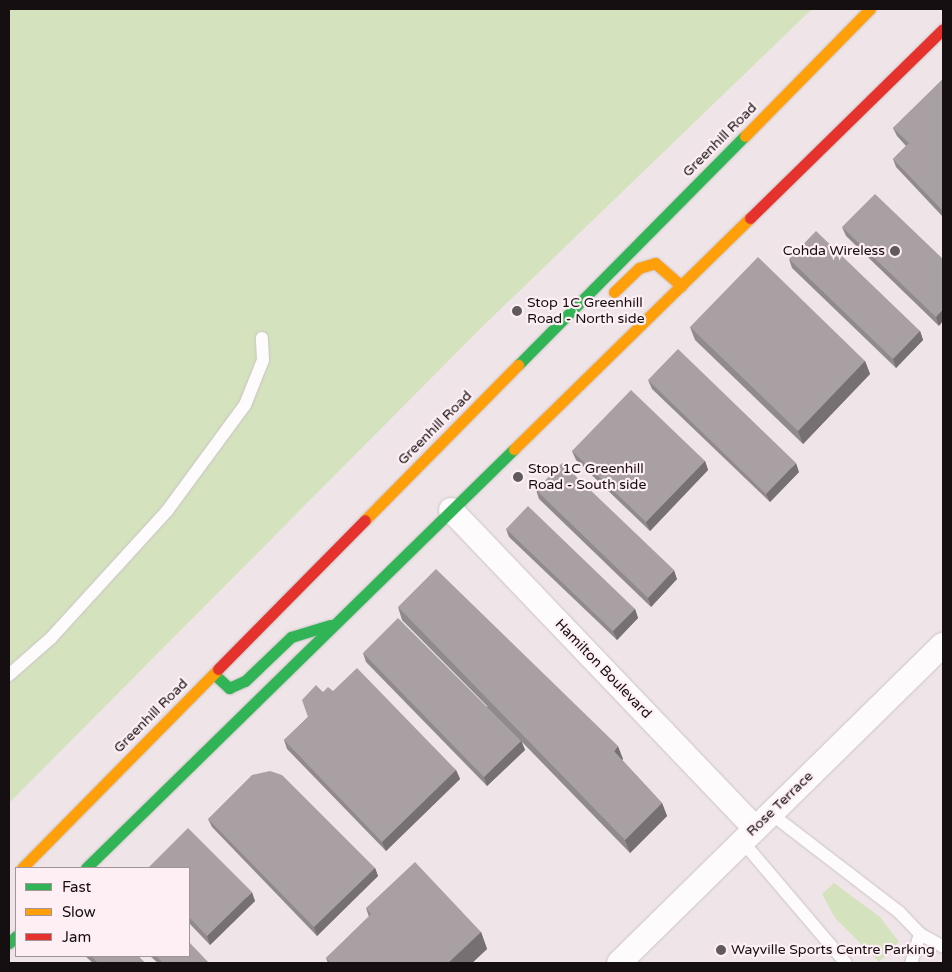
<!DOCTYPE html>
<style>
body{margin:0}
#map{position:relative;width:952px;height:972px;overflow:hidden;background:#efe5e8;font-family:"Varela Round",sans-serif}
div>[style]{position:absolute}
.green>*{inset:0;background:#d4e2be}
.roads{filter:drop-shadow(0 0 1px #cbc3c5) drop-shadow(0 0 1px #cbc3c5)}
.lane>*{height:12px;margin:-6px;padding:0 6px;transform-origin:6px;border-radius:6px;background:#fdfbfc}
.street>*{height:24px;margin:-12px;padding:0 12px;transform-origin:12px;border-radius:12px;background:#fdfbfc}
.fast>*{height:11px;margin:-5.5px;padding:0 5.5px;transform-origin:5.5px;border-radius:5.5px;background:#30b455}
.slow>*{height:11px;margin:-5.5px;padding:0 5.5px;transform-origin:5.5px;border-radius:5.5px;background:#ff9f0a}
.jam>*{height:11px;margin:-5.5px;padding:0 5.5px;transform-origin:5.5px;border-radius:5.5px;background:#e5322d}
.wall>*{inset:0;background:#908a8c}
.shaded-wall>*{inset:0;background:#767072}
.building>*{inset:0;background:#a8a0a3}
.dots>*{width:14px;height:14px;translate:-50% -50%;box-sizing:border-box;border:2px solid #feeff4;border-radius:50%}
span{translate:-50% -50%;white-space:nowrap;text-align:center;line-height:1.15;-webkit-text-stroke:4.5px #feeff4;paint-order:stroke}
.street-label{font-size:14px;color:#150f11}
.poi-label{font-size:14px;color:#150f11}
.right{translate:-100% -50%;text-align:right}
.left{translate:0 -50%;text-align:left}
.frame{position:absolute;inset:0;border:10px solid #150f11;pointer-events:none}
.legend{position:absolute;left:15px;top:867px;width:175px;height:90px;box-sizing:border-box;background:#feeff4;border:1px solid #a19599;margin:0;padding:6px 9px;list-style:none;font-size:15px;color:#150f11}
.legend li{display:flex;align-items:center;gap:10px;height:25px}
.legend b{width:25px;border:1px solid #a19599}
</style>
<div id="map">
<div class="green">
<div style="clip-path:polygon(9px 9px,812px 9px,483px 326px,9px 803px)"></div>
<div style="clip-path:polygon(834px 883px,880px 917px,899px 942px,879px 962px,835px 918px,822px 894px)"></div>
</div>
<div class="roads">
<div class="lane">
<div style="left:9px;top:675px;width:56px;rotate:-41.4deg"></div>
<div style="left:51px;top:638px;width:172px;rotate:-47.6deg"></div>
<div style="left:167px;top:511px;width:132px;rotate:-53.7deg"></div>
<div style="left:245px;top:405px;width:48px;rotate:-68.2deg"></div>
<div style="left:263px;top:360px;width:22px;rotate:-93deg"></div>
<div style="left:770px;top:813px;width:163px;rotate:37.5deg"></div>
<div style="left:899px;top:912px;width:30px;rotate:46deg"></div>
<div style="left:920px;top:934px;width:30px;rotate:107deg"></div>
<div style="left:742px;top:841px;width:160px;rotate:49.6deg"></div>
<div style="left:920px;top:934px;width:26px;rotate:29deg"></div>
</div>
<div class="street">
<div style="left:451px;top:510px;width:440px;rotate:46.3deg"></div>
<div style="left:619px;top:963px;width:454px;rotate:-44.5deg"></div>
</div>
<div class="fast">
<div style="left:518px;top:365px;width:322px;rotate:-45.3deg"></div>
<div style="left:214px;top:674px;width:21px;rotate:43deg"></div>
<div style="left:229px;top:688px;width:17px;rotate:-24deg"></div>
<div style="left:245px;top:681px;width:64px;rotate:-43.7deg"></div>
<div style="left:291px;top:637px;width:41px;rotate:-17.1deg"></div>
<div style="left:86px;top:868px;width:599px;rotate:-44.39deg"></div>
<div style="left:9px;top:943px;width:10px;rotate:-45deg"></div>
</div>
<div class="slow">
<div style="left:745px;top:136px;width:178px;rotate:-45.5deg"></div>
<div style="left:614px;top:292px;width:35px;rotate:-44deg"></div>
<div style="left:639px;top:268px;width:17px;rotate:-17deg"></div>
<div style="left:655px;top:263px;width:35px;rotate:41deg"></div>
<div style="left:514px;top:449px;width:330px;rotate:-44.4deg"></div>
<div style="left:365px;top:520px;width:218px;rotate:-45.4deg"></div>
<div style="left:22px;top:868px;width:279px;rotate:-45.4deg"></div>
</div>
<div class="jam">
<div style="left:750px;top:218px;width:270px;rotate:-44.4deg"></div>
<div style="left:218px;top:669px;width:209px;rotate:-45.4deg"></div>
</div>
</div>
<div class="wall">
<div style="clip-path:polygon(943px 79px,943px 217px,896px 167px,893px 159px,906px 146px,897px 136px,893px 128px)"></div>
<div style="clip-path:polygon(842px 227px,943px 259px,939px 326px,846px 236px)"></div>
<div style="clip-path:polygon(789px 259px,920px 331px,923px 340px,896px 368px,792px 268px)"></div>
<div style="clip-path:polygon(690px 327px,865px 361px,870px 374px,803px 444px,695px 340px)"></div>
<div style="clip-path:polygon(648px 380px,799px 472px,770px 502px,652px 389px)"></div>
<div style="clip-path:polygon(572px 451px,705px 461px,708px 470px,650px 531px,576px 460px)"></div>
<div style="clip-path:polygon(536px 490px,677px 579px,651px 607px,539px 499px)"></div>
<div style="clip-path:polygon(506px 529px,635px 609px,638px 618px,617px 640px,509px 537px)"></div>
<div style="clip-path:polygon(398px 607px,623px 759px,622px 760px,662px 803px,667px 816px,630px 853px,522px 742px,525px 750px,487px 786px,366px 662px,363px 653px,488px 707px,402px 620px)"></div>
<div style="clip-path:polygon(333px 691px,456px 770px,460px 779px,386px 851px,287px 749px,284px 740px,308px 717px,323px 692px)"></div>
<div style="clip-path:polygon(208px 819px,375px 868px,378px 876px,317px 936px,212px 827px)"></div>
<div style="clip-path:polygon(189px 868px,255px 901px,210px 945px,189px 923px)"></div>
<div style="clip-path:polygon(366px 908px,481px 932px,487px 949px,472px 963px,328px 963px,326px 958px,369px 917px)"></div>
<div style="clip-path:polygon(85px 956px,138px 956px,145px 963px,93px 963px)"></div>
<div style="clip-path:polygon(150px 956px,189px 956px,209px 963px,158px 963px)"></div>
</div>
<div class="shaded-wall">
<div style="clip-path:polygon(943px 309px,943px 321px,939px 326px,936px 317px)"></div>
<div style="clip-path:polygon(920px 331px,923px 340px,896px 368px,893px 359px)"></div>
<div style="clip-path:polygon(865px 361px,870px 374px,803px 444px,798px 431px)"></div>
<div style="clip-path:polygon(705px 461px,708px 470px,650px 531px,646px 522px)"></div>
<div style="clip-path:polygon(796px 463px,799px 472px,770px 502px,766px 494px)"></div>
<div style="clip-path:polygon(674px 570px,677px 579px,651px 607px,648px 598px)"></div>
<div style="clip-path:polygon(635px 609px,638px 618px,617px 640px,613px 631px)"></div>
<div style="clip-path:polygon(521px 741px,525px 750px,487px 786px,484px 777px)"></div>
<div style="clip-path:polygon(618px 746px,623px 759px,618px 764px,614px 751px)"></div>
<div style="clip-path:polygon(456px 770px,460px 779px,386px 851px,382px 842px)"></div>
<div style="clip-path:polygon(662px 803px,667px 816px,630px 853px,625px 840px)"></div>
<div style="clip-path:polygon(375px 868px,378px 876px,317px 936px,314px 927px)"></div>
<div style="clip-path:polygon(252px 892px,255px 901px,210px 945px,207px 936px)"></div>
<div style="clip-path:polygon(481px 932px,487px 949px,472px 963px,448px 963px)"></div>
</div>
<div class="building">
<div style="clip-path:polygon(943px 79px,943px 211px,893px 159px,909px 143px,893px 128px)"></div>
<div style="clip-path:polygon(875px 194px,943px 259px,943px 309px,936px 317px,842px 227px)"></div>
<div style="clip-path:polygon(816px 231px,920px 331px,893px 359px,789px 259px)"></div>
<div style="clip-path:polygon(758px 257px,865px 361px,798px 431px,690px 327px)"></div>
<div style="clip-path:polygon(678px 349px,796px 463px,766px 494px,648px 380px)"></div>
<div style="clip-path:polygon(631px 390px,705px 461px,646px 522px,572px 451px)"></div>
<div style="clip-path:polygon(562px 463px,674px 570px,648px 598px,536px 490px)"></div>
<div style="clip-path:polygon(528px 506px,635px 609px,613px 631px,506px 529px)"></div>
<div style="clip-path:polygon(436px 569px,618px 746px,614px 751px,662px 803px,625px 840px,398px 607px)"></div>
<div style="clip-path:polygon(398px 618px,521px 741px,484px 777px,363px 653px)"></div>
<div style="clip-path:polygon(357px 668px,456px 770px,382px 842px,284px 740px,308px 717px,302px 700px,316px 685px,323px 692px,328px 687px,333px 691px)"></div>
<div style="clip-path:polygon(270px 771px,282px 775px,375px 868px,314px 927px,208px 819px,252px 775px)"></div>
<div style="clip-path:polygon(188px 828px,252px 892px,207px 936px,189px 917px,189px 868px,148px 868px)"></div>
<div style="clip-path:polygon(415px 862px,481px 932px,448px 963px,331px 963px,326px 958px,371px 914px,366px 908px)"></div>
<div style="clip-path:polygon(189px 942px,209px 963px,163px 963px,156px 956px,189px 956px)"></div>
<div style="clip-path:polygon(91px 956px,138px 956px,145px 963px,98px 963px)"></div>
</div>
<div class="dots">
<div style="left:895px;top:251px;background:#615a5c"></div>
<div style="left:517px;top:311px;background:#615a5c"></div>
<div style="left:518px;top:477px;background:#615a5c"></div>
<div style="left:721px;top:950px;background:#615a5c"></div>
</div>
<div class="street-label">
<span style="left:720px;top:140px;rotate:-45deg">Greenhill Road</span>
<span style="left:435px;top:428px;rotate:-45deg">Greenhill Road</span>
<span style="left:603px;top:669px;rotate:46deg">Hamilton Boulevard</span>
<span style="left:151px;top:716px;rotate:-45deg">Greenhill Road</span>
<span style="left:780px;top:804px;rotate:-44deg">Rose Terrace</span>
</div>
<div class="poi-label">
<span class="right" style="left:885px;top:251px">Cohda Wireless</span>
<span class="left" style="left:527px;top:311px">Stop 1C Greenhill<br>Road - North side</span>
<span class="left" style="left:528px;top:477px">Stop 1C Greenhill<br>Road - South side</span>
<span class="left" style="left:731px;top:950px">Wayville Sports Centre Parking</span>
</div>
<div class="frame"></div>
<ul class="legend">
<li><b style="height:6px;background:#30b455"></b>Fast</li>
<li><b style="height:6px;background:#ff9f0a"></b>Slow</li>
<li><b style="height:6px;background:#e5322d"></b>Jam</li>
</ul>
</div>
